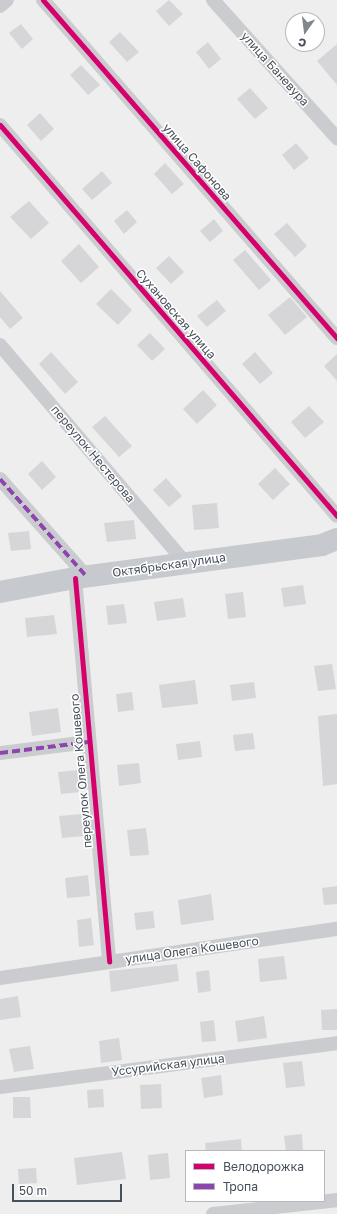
<!DOCTYPE html>
<meta charset="utf-8">
<style>
body{margin:0}
#map{position:relative;width:337px;height:1214px;overflow:hidden;background:#efeeee;font-family:"Golos Text",sans-serif}
div>[style]{position:absolute}
.building>*{inset:0;background:#d6d6d8}
.street>*{height:14px;margin:-7px;padding:0 7px;transform-origin:7px;border-radius:7px;background:#cacccf}
.primary>*{height:22px;margin:-11px;padding:0 11px;transform-origin:11px;border-radius:11px;background:#c6c9cd}
.quiet>*{height:4px;margin-top:-2px;transform-origin:0;background:repeating-linear-gradient(90deg,#8e44ad 0 8px,transparent 0 12px)}
.cycleway>*{height:5px;margin:-2.5px;padding:0 2.5px;transform-origin:2.5px;border-radius:2.5px;background:#d6006c}
span{translate:-50% -50%;white-space:nowrap;text-align:center;line-height:1.15;-webkit-text-stroke:3px #fff;paint-order:stroke}
.street-label{font-size:12px;color:#464f5a}
.legend{position:absolute;left:185px;top:1150px;width:140px;height:52px;box-sizing:border-box;background:#fff;border:1px solid #b5b9bd;margin:0;padding:5px 7px;list-style:none;font-size:12px;color:#464f5a}
.legend li{display:flex;align-items:center;gap:8px;height:20px}
.legend b{width:20px;border:1px solid #b5b9bd}
.north{position:absolute;left:285px;top:12px;width:40px;height:40px;box-sizing:border-box;background:#fff;border:1px solid #b5b9bd;border-radius:50%;rotate:194deg;font-size:11px;font-weight:700;line-height:16px;text-align:center;color:#464f5a}
.north::after{content:'';display:block;margin:auto;width:14px;height:18px;background:#81878e;clip-path:polygon(50% 0,100% 100%,50% 72%,0 100%)}
.scale{position:absolute;left:12px;top:1184px;width:110px;height:18px;box-sizing:border-box;border:2px solid #464f5a;border-top:0;padding-left:5px;font-size:12px;line-height:14px;white-space:nowrap;color:#464f5a;-webkit-text-stroke:3px #fff;paint-order:stroke}
</style>
<div id="map">
<div class="building">
<div style="clip-path:polygon(169px 0,183px 14px,169px 26px,156px 11px)"></div>
<div style="clip-path:polygon(21px 24px,33px 39px,22px 49px,9px 33px)"></div>
<div style="clip-path:polygon(120px 32px,139px 52px,127px 62px,109px 42px)"></div>
<div style="clip-path:polygon(208px 42px,221px 59px,209px 69px,196px 52px)"></div>
<div style="clip-path:polygon(337px 44px,337px 85px,317px 61px)"></div>
<div style="clip-path:polygon(81px 65px,100px 85px,88px 95px,70px 75px)"></div>
<div style="clip-path:polygon(250px 88px,268px 108px,255px 119px,237px 99px)"></div>
<div style="clip-path:polygon(40px 113px,54px 129px,41px 141px,27px 125px)"></div>
<div style="clip-path:polygon(296px 143px,309px 158px,294px 170px,282px 155px)"></div>
<div style="clip-path:polygon(165px 163px,184px 184px,172px 194px,154px 174px)"></div>
<div style="clip-path:polygon(102px 171px,112px 183px,92px 200px,82px 189px)"></div>
<div style="clip-path:polygon(29px 201px,49px 223px,31px 239px,10px 217px)"></div>
<div style="clip-path:polygon(127px 210px,137px 222px,124px 234px,114px 221px)"></div>
<div style="clip-path:polygon(214px 219px,223px 231px,210px 242px,200px 231px)"></div>
<div style="clip-path:polygon(287px 223px,307px 246px,295px 257px,274px 234px)"></div>
<div style="clip-path:polygon(79px 244px,99px 267px,81px 283px,61px 261px)"></div>
<div style="clip-path:polygon(245px 250px,271px 280px,259px 290px,233px 260px)"></div>
<div style="clip-path:polygon(169px 256px,184px 272px,171px 284px,156px 268px)"></div>
<div style="clip-path:polygon(111px 289px,132px 310px,118px 325px,96px 304px)"></div>
<div style="clip-path:polygon(0 291px,23px 318px,10px 329px,0 317px)"></div>
<div style="clip-path:polygon(290px 297px,307px 317px,285px 335px,268px 315px)"></div>
<div style="clip-path:polygon(217px 300px,226px 311px,207px 327px,197px 316px)"></div>
<div style="clip-path:polygon(150px 333px,165px 349px,152px 361px,137px 345px)"></div>
<div style="clip-path:polygon(51px 352px,78px 382px,65px 394px,39px 364px)"></div>
<div style="clip-path:polygon(255px 352px,273px 373px,260px 384px,242px 364px)"></div>
<div style="clip-path:polygon(337px 354px,337px 381px,324px 366px)"></div>
<div style="clip-path:polygon(203px 390px,217px 405px,197px 424px,183px 409px)"></div>
<div style="clip-path:polygon(309px 406px,324px 422px,305px 438px,291px 422px)"></div>
<div style="clip-path:polygon(105px 416px,132px 446px,119px 457px,92px 427px)"></div>
<div style="clip-path:polygon(42px 461px,56px 477px,42px 490px,28px 474px)"></div>
<div style="clip-path:polygon(275px 468px,290px 484px,273px 500px,258px 484px)"></div>
<div style="clip-path:polygon(166px 478px,182px 496px,169px 507px,153px 490px)"></div>
<div style="clip-path:polygon(217px 503px,219px 528px,194px 530px,192px 505px)"></div>
<div style="clip-path:polygon(134px 520px,136px 539px,107px 542px,104px 523px)"></div>
<div style="clip-path:polygon(29px 531px,31px 549px,11px 551px,8px 533px)"></div>
<div style="clip-path:polygon(303px 585px,306px 604px,284px 607px,281px 588px)"></div>
<div style="clip-path:polygon(243px 592px,246px 617px,228px 619px,225px 594px)"></div>
<div style="clip-path:polygon(183px 598px,186px 617px,157px 621px,154px 602px)"></div>
<div style="clip-path:polygon(124px 604px,127px 623px,108px 625px,106px 606px)"></div>
<div style="clip-path:polygon(54px 615px,57px 634px,27px 637px,25px 618px)"></div>
<div style="clip-path:polygon(332px 664px,336px 689px,318px 691px,314px 666px)"></div>
<div style="clip-path:polygon(195px 680px,198px 704px,162px 708px,159px 685px)"></div>
<div style="clip-path:polygon(254px 682px,256px 698px,232px 701px,230px 685px)"></div>
<div style="clip-path:polygon(132px 692px,134px 710px,118px 712px,116px 694px)"></div>
<div style="clip-path:polygon(58px 708px,61px 732px,32px 736px,29px 712px)"></div>
<div style="clip-path:polygon(337px 714px,337px 784px,323px 786px,318px 716px)"></div>
<div style="clip-path:polygon(253px 733px,255px 749px,235px 751px,233px 735px)"></div>
<div style="clip-path:polygon(200px 741px,202px 757px,178px 760px,176px 744px)"></div>
<div style="clip-path:polygon(139px 763px,141px 783px,119px 786px,117px 765px)"></div>
<div style="clip-path:polygon(78px 770px,81px 792px,61px 794px,58px 772px)"></div>
<div style="clip-path:polygon(82px 814px,84px 836px,62px 838px,59px 816px)"></div>
<div style="clip-path:polygon(146px 828px,149px 855px,130px 856px,127px 830px)"></div>
<div style="clip-path:polygon(88px 875px,90px 896px,67px 898px,65px 878px)"></div>
<div style="clip-path:polygon(337px 886px,337px 904px,324px 905px,322px 888px)"></div>
<div style="clip-path:polygon(211px 894px,214px 920px,181px 925px,178px 900px)"></div>
<div style="clip-path:polygon(153px 911px,155px 928px,136px 930px,134px 913px)"></div>
<div style="clip-path:polygon(91px 918px,94px 945px,79px 947px,77px 920px)"></div>
<div style="clip-path:polygon(284px 956px,287px 979px,260px 982px,258px 959px)"></div>
<div style="clip-path:polygon(177px 964px,179px 981px,111px 992px,109px 971px)"></div>
<div style="clip-path:polygon(209px 970px,211px 991px,198px 993px,196px 972px)"></div>
<div style="clip-path:polygon(18px 996px,21px 1017px,0 1020px,0 999px)"></div>
<div style="clip-path:polygon(337px 1009px,337px 1030px,322px 1030px,321px 1010px)"></div>
<div style="clip-path:polygon(264px 1016px,267px 1038px,238px 1042px,235px 1021px)"></div>
<div style="clip-path:polygon(214px 1020px,216px 1041px,202px 1042px,200px 1022px)"></div>
<div style="clip-path:polygon(119px 1038px,122px 1060px,101px 1063px,99px 1041px)"></div>
<div style="clip-path:polygon(30px 1046px,34px 1069px,14px 1072px,9px 1049px)"></div>
<div style="clip-path:polygon(302px 1061px,305px 1086px,286px 1088px,283px 1063px)"></div>
<div style="clip-path:polygon(221px 1075px,223px 1095px,204px 1098px,201px 1078px)"></div>
<div style="clip-path:polygon(161px 1084px,162px 1108px,141px 1109px,140px 1085px)"></div>
<div style="clip-path:polygon(103px 1089px,104px 1107px,88px 1108px,87px 1090px)"></div>
<div style="clip-path:polygon(13px 1097px,30px 1097px,31px 1118px,13px 1118px)"></div>
<div style="clip-path:polygon(302px 1134px,303px 1151px,286px 1151px,284px 1136px)"></div>
<div style="clip-path:polygon(241px 1139px,242px 1151px,206px 1151px,205px 1143px)"></div>
<div style="clip-path:polygon(122px 1152px,126px 1179px,77px 1185px,74px 1158px)"></div>
<div style="clip-path:polygon(168px 1153px,170px 1178px,150px 1180px,148px 1155px)"></div>
<div style="clip-path:polygon(36px 1168px,37px 1183px,19px 1184px,18px 1169px)"></div>
</div>
<div class="street">
<div style="left:43px;top:0;width:448px;rotate:49deg"></div>
<div style="left:213px;top:0;width:186px;rotate:48.1deg"></div>
<div style="left:0;top:6px;width:9px;rotate:-41deg"></div>
<div style="left:0;top:125px;width:516px;rotate:49.24deg"></div>
<div style="left:0;top:345px;width:285px;rotate:49.6deg"></div>
<div style="left:0;top:479px;width:131px;rotate:48.4deg"></div>
<div style="left:75px;top:578px;width:385px;rotate:84.9deg"></div>
<div style="left:0;top:753px;width:89px;rotate:-7.1deg"></div>
<div style="left:0;top:978px;width:341px;rotate:-8.3deg"></div>
<div style="left:0;top:1087px;width:340px;rotate:-7.4deg"></div>
<div style="left:213px;top:1214px;width:125px;rotate:-6.4deg"></div>
</div>
<div class="primary">
<div style="left:0;top:592px;width:76px;rotate:-10.6deg"></div>
<div style="left:75px;top:578px;width:249px;rotate:-7.6deg"></div>
<div style="left:322px;top:545px;width:16px;rotate:-22deg"></div>
</div>
<div class="quiet">
<div style="left:0;top:479px;width:131px;rotate:48.4deg"></div>
<div style="left:0;top:753px;width:89px;rotate:-7.1deg"></div>
</div>
<div class="cycleway">
<div style="left:43px;top:0;width:448px;rotate:49deg"></div>
<div style="left:0;top:125px;width:516px;rotate:49.24deg"></div>
<div style="left:75px;top:578px;width:385px;rotate:84.9deg"></div>
</div>
<div class="street-label">
<span style="left:275px;top:69px;rotate:48deg">улица Баневура</span>
<span style="left:197px;top:162px;rotate:49deg">улица Сафонова</span>
<span style="left:176px;top:314px;rotate:49deg">Сухановская улица</span>
<span style="left:93px;top:454px;rotate:50deg">переулок Нестерова</span>
<span style="left:169px;top:565px;rotate:-8deg">Октябрьская улица</span>
<span style="left:81px;top:771px;rotate:-95deg">переулок Олега Кошевого</span>
<span style="left:192px;top:950px;rotate:-8deg">улица Олега Кошевого</span>
<span style="left:168px;top:1065px;rotate:-7deg">Уссурийская улица</span>
</div>
<ul class="legend">
<li><b style="height:5px;background:#d6006c"></b>Велодорожка</li>
<li><b style="height:5px;background:#8e44ad"></b>Тропа</li>
</ul>
<div class="north">С</div>
<div class="scale">50 m</div>
</div>
